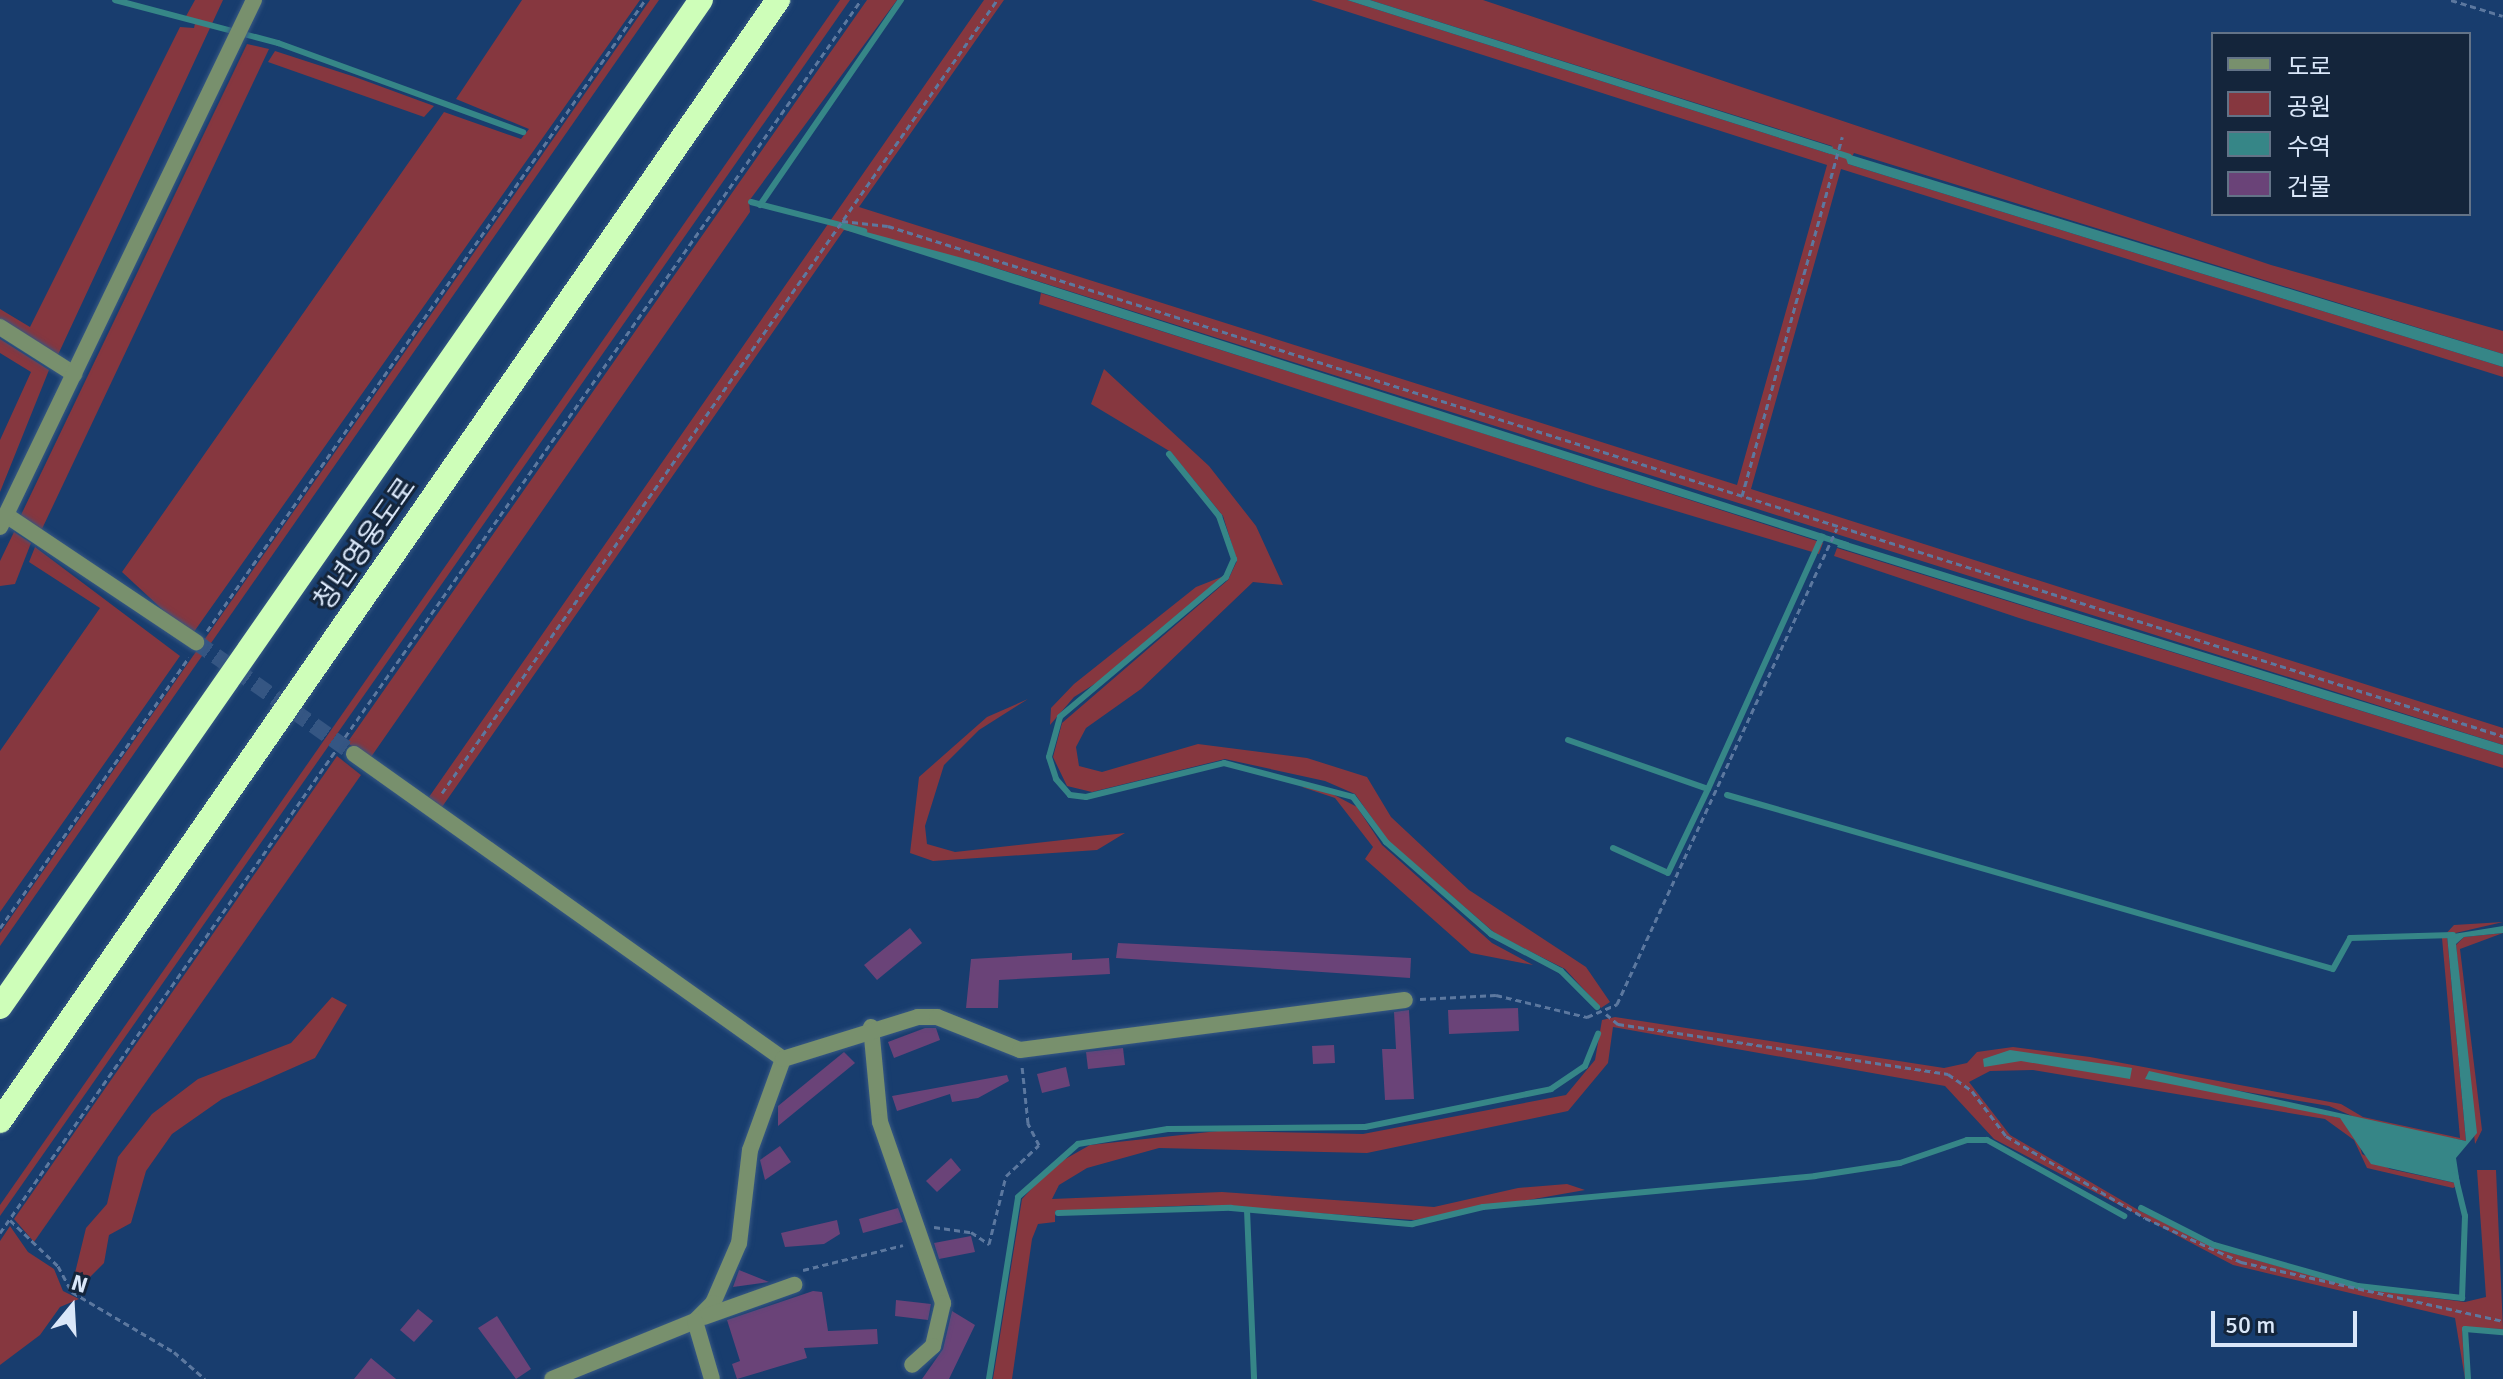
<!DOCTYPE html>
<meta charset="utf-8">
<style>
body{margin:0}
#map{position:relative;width:2503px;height:1379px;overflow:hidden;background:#183d6e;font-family:Signika,"Noto Sans KR",sans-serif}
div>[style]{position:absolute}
.green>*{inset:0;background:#86373f}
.water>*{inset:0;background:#368687}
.stream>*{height:6px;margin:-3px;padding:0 3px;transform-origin:3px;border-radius:3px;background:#368687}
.building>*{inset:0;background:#6a4378}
.street-tunnel>*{height:16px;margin-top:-8px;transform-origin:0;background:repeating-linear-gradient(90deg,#355683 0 16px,transparent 0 24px)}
.path>*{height:3px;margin-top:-1.5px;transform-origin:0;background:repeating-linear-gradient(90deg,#5c789f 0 6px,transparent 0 10px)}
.roads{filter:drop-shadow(0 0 2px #375884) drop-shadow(0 0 2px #375884)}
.street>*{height:16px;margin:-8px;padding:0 8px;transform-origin:8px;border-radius:8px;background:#78906d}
.highway>*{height:24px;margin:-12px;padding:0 12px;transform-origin:12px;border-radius:12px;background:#cefeb9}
span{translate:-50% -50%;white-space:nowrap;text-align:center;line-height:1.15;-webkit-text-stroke:6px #14253b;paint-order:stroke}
.street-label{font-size:28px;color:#dae7f9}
.legend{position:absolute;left:2211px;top:32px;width:260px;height:184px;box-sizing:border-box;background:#14253b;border:2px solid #637387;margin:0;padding:10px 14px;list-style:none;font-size:24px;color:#dae7f9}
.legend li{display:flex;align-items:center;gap:16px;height:40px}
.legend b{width:40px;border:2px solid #637387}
.north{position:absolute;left:32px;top:1267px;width:80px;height:80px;-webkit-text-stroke:6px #14253b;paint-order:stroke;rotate:18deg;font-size:22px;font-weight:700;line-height:32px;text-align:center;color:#dae7f9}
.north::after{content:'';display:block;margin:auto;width:28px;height:36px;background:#dae7f9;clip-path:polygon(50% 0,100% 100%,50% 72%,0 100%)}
.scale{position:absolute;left:2211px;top:1311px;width:146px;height:36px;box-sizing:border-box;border:4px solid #dae7f9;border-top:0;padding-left:10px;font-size:24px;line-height:28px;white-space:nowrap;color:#dae7f9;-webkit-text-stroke:6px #14253b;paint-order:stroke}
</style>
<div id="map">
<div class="green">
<div style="clip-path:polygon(195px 0,223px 0,56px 359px,0 322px,0 309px,30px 327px,180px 27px,194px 28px,196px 19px,185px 18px)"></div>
<div style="clip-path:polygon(522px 0,640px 0,191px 636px,122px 572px,444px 112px,521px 139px,529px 129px,456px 99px)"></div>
<div style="clip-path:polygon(650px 0,659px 0,0 946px,0 933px)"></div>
<div style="clip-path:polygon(840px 0,850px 0,0 1216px,0 1205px)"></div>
<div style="clip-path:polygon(867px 0,897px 0,749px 201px,750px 212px,371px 757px,347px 743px)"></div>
<div style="clip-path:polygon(984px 0,1004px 0,859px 207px,1737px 485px,1827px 165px,1311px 0,1347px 0,1830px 154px,1832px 146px,1370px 0,1483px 0,2271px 265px,2503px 331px,2503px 354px,1854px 153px,1848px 164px,2503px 367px,2503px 377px,1841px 169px,1751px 489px,2503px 728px,2503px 745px,977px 262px,844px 230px,442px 807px,429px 797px)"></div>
<div style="clip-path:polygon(247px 44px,269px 49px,41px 531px,20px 517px)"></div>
<div style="clip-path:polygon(275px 51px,355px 77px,434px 106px,424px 117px,268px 62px)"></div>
<div style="clip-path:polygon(1041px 293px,1423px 414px,1823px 543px,1819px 554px,1596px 487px,1039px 304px)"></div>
<div style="clip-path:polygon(0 339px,49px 370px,0 492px,0 440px,31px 372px,0 353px)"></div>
<div style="clip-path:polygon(1104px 369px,1209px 466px,1256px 526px,1283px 585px,1253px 582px,1141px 689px,1086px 728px,1076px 747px,1079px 766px,1102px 772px,1198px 744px,1307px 758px,1367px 777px,1391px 817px,1469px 890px,1586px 967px,1610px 1002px,1601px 1008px,1565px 969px,1496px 934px,1389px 842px,1355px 794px,1325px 781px,1225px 759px,1092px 792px,1067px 786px,1053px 757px,1062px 723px,1228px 580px,1237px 561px,1223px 516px,1171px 452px,1091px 404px)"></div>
<div style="clip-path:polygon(14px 532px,31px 543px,15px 584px,0 586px,0 561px)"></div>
<div style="clip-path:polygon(35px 547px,180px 656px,0 912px,0 751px,100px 608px,29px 562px)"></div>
<div style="clip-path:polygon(1837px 548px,2503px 755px,2503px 768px,2019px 618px,1834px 556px)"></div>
<div style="clip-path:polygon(1224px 576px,1120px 668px,1074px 697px,1050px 725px,1051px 708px,1074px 684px,1196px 587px)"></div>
<div style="clip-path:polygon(1028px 699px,979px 730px,944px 765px,925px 826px,927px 844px,955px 852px,1125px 833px,1097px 850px,933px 861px,910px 853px,919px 777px,987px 717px)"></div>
<div style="clip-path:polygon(337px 756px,361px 775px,34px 1242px,14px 1219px)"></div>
<div style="clip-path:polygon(1302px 787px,1321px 788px,1357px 807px,1382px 845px,1492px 943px,1533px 965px,1471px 953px,1365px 859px,1373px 847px,1335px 798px)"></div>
<div style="clip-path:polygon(2503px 922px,2447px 935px,2466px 1141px,2366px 1122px,2329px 1106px,2145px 1075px,2340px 1118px,2357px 1135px,2362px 1154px,2390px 1169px,2460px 1184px,2453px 1188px,2367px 1168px,2354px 1140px,2325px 1119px,2033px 1070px,1990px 1071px,1969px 1082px,2010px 1135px,2140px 1211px,2224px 1251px,2357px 1288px,2465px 1302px,2486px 1297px,2477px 1170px,2496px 1170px,2503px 1329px,2462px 1328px,2465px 1379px,2455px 1318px,2233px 1265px,1994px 1139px,1945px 1086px,1613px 1027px,1608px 1063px,1568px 1111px,1367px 1153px,1159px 1148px,1087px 1168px,1059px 1185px,1052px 1199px,1222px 1192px,1434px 1207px,1518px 1188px,1567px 1184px,1585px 1190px,1414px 1220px,1203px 1205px,1055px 1211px,1055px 1222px,1038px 1224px,1032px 1239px,1012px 1379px,993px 1379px,1022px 1199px,1053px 1166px,1090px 1145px,1218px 1131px,1363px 1134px,1566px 1095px,1595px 1060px,1602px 1020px,1615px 1017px,1944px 1068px,1967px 1063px,1977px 1052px,2013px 1047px,2090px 1057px,2341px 1104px,2363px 1117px,2460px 1138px,2442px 938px,2454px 925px)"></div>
<div style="clip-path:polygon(2503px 933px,2460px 949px,2482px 1130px,2475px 1144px,2456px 945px,2464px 937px)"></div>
<div style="clip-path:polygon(332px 997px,347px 1005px,315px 1058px,222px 1099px,172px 1134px,146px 1171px,131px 1223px,109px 1235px,104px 1263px,84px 1283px,74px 1277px,86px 1228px,107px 1204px,118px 1157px,152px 1114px,198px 1079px,291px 1043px)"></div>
<div style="clip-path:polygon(10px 1226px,28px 1252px,54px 1269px,63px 1291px,79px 1299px,60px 1307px,40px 1335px,0 1365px,0 1241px)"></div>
</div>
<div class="water">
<div style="clip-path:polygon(1347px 0,1370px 0,1833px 147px,1830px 154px)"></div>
<div style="clip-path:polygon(1844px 153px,2503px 354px,2503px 367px,1848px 164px)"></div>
<div style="clip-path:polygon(848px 227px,977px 262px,1826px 535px,1823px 542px,842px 229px)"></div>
<div style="clip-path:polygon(1840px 540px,2503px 745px,2503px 755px,1837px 547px)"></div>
<div style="clip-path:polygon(2503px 926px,2503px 933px,2464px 937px,2456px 944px,2477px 1133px,2456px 1158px,2460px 1184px,2371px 1164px,2340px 1118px,2145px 1079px,2149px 1071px,2466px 1141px,2447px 935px)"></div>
<div style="clip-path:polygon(2010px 1050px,2132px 1068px,2130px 1079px,2021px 1061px,1984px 1067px,1983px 1059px)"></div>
</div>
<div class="stream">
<div style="left:115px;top:0;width:169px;rotate:14.8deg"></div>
<div style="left:278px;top:43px;width:261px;rotate:20deg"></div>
<div style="left:1825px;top:149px;width:25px;rotate:18deg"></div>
<div style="left:751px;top:202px;width:117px;rotate:14.4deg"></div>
<div style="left:760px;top:205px;width:249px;rotate:-55.5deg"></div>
<div style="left:1169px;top:454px;width:80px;rotate:51.1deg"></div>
<div style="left:1219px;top:516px;width:46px;rotate:70.8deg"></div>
<div style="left:1234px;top:559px;width:20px;rotate:114deg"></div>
<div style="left:1226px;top:577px;width:217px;rotate:139.9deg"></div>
<div style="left:1060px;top:717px;width:41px;rotate:105.4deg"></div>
<div style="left:1049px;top:757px;width:23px;rotate:72deg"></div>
<div style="left:1056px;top:779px;width:21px;rotate:49deg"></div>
<div style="left:1070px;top:795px;width:16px;rotate:7deg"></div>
<div style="left:1086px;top:797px;width:142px;rotate:-13.8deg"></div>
<div style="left:1224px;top:763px;width:133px;rotate:14.8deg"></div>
<div style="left:1353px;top:797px;width:56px;rotate:53.7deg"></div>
<div style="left:1386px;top:842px;width:140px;rotate:41.2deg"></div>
<div style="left:1491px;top:934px;width:79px;rotate:27.9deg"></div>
<div style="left:1561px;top:971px;width:51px;rotate:45deg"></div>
<div style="left:1819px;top:536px;width:29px;rotate:18deg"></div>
<div style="left:1568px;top:740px;width:148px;rotate:19.3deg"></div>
<div style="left:1708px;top:789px;width:277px;rotate:-65.7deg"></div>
<div style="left:1727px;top:795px;width:630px;rotate:16.02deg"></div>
<div style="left:2333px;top:969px;width:35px;rotate:-61deg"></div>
<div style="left:2350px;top:938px;width:103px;rotate:-1.7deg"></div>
<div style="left:1613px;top:848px;width:60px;rotate:24.4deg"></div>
<div style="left:1668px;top:873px;width:93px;rotate:-64.5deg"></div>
<div style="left:2141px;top:1208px;width:82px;rotate:26.9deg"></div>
<div style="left:2214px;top:1245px;width:150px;rotate:15.9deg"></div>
<div style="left:2358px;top:1286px;width:105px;rotate:6.6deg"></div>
<div style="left:2462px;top:1298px;width:82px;rotate:-87.9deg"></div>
<div style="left:2465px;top:1216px;width:42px;rotate:-103.7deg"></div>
<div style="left:1247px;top:1210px;width:169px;rotate:87.6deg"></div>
<div style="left:1058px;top:1213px;width:173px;rotate:-1.7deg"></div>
<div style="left:1231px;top:1208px;width:182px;rotate:5.1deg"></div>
<div style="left:1412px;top:1224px;width:73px;rotate:-13.5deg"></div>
<div style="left:1483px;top:1207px;width:333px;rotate:-5.3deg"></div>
<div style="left:1815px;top:1176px;width:86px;rotate:-8.7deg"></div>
<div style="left:1900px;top:1163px;width:71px;rotate:-18.9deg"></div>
<div style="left:1967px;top:1140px;width:20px"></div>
<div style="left:1987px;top:1140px;width:157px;rotate:29deg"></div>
<div style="left:989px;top:1379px;width:184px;rotate:-80.9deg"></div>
<div style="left:1018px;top:1197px;width:80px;rotate:-41.5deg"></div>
<div style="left:1078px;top:1144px;width:91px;rotate:-9.5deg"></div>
<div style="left:1168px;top:1129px;width:197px;rotate:-0.6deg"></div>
<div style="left:1365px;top:1127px;width:190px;rotate:-11.5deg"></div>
<div style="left:1551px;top:1089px;width:41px;rotate:-34.1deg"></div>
<div style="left:1585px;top:1066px;width:35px;rotate:-68deg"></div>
<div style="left:2468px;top:1379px;width:50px;rotate:-93.4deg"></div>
<div style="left:2465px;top:1329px;width:38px;rotate:5deg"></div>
</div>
<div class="building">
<div style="clip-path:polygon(910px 928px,922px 943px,877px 980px,864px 965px)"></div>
<div style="clip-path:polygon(1118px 943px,1411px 958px,1410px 978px,1116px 958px)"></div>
<div style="clip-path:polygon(1072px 953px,1072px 960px,1109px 958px,1110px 974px,999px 980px,998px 1008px,966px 1008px,971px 959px)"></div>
<div style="clip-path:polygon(1518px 1008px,1519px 1031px,1449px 1034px,1448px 1010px)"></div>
<div style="clip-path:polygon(1409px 1010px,1414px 1099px,1385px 1100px,1382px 1049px,1396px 1049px,1394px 1012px)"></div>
<div style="clip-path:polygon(925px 1028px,936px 1028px,940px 1040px,894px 1058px,888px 1042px)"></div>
<div style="clip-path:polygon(1334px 1045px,1335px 1063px,1313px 1064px,1312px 1046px)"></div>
<div style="clip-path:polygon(1123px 1048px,1125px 1065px,1088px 1069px,1086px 1052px)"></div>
<div style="clip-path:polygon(844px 1052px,855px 1063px,778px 1126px,778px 1106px)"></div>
<div style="clip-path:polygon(1066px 1067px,1070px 1086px,1042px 1093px,1037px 1074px)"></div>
<div style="clip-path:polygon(1007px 1075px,1009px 1081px,978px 1098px,952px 1102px,950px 1094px,897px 1111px,892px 1096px)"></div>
<div style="clip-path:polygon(780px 1146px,791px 1162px,765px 1180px,760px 1160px)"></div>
<div style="clip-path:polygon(951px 1158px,961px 1170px,937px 1192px,926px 1181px)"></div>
<div style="clip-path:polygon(898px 1208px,903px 1222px,863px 1233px,859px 1219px)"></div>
<div style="clip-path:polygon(837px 1220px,840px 1234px,824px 1244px,785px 1247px,781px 1233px)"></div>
<div style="clip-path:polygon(971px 1236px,975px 1252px,939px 1259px,934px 1243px)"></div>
<div style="clip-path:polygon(739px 1270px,769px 1282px,733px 1287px)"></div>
<div style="clip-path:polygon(813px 1291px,822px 1292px,828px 1331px,877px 1329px,878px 1344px,804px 1348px,807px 1358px,737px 1379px,732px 1364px,740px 1361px,727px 1320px)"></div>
<div style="clip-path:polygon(896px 1300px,931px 1304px,928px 1320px,895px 1316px)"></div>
<div style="clip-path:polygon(418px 1309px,433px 1321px,414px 1342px,400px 1330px)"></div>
<div style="clip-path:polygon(952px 1311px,975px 1325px,949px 1379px,922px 1379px,943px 1349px)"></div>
<div style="clip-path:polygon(497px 1316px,531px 1369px,516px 1379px,478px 1328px)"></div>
<div style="clip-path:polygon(371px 1358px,396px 1379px,354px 1379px)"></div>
</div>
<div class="street-tunnel">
<div style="left:196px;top:642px;width:194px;rotate:35.3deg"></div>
</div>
<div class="path">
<div style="left:2451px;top:0;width:54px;rotate:17.1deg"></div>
<div style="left:842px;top:221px;width:46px;rotate:6.2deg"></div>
<div style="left:888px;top:226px;width:1694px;rotate:17.53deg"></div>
<div style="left:1742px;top:496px;width:373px;rotate:-74.4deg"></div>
<div style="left:207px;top:631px;width:768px;rotate:-55.23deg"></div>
<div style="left:345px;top:737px;width:900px;rotate:-55deg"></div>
<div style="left:442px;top:793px;width:968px;rotate:-55.01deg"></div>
<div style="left:0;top:928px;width:330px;rotate:-55.1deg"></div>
<div style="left:1420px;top:999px;width:76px;rotate:-3deg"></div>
<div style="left:1496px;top:995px;width:94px;rotate:13.6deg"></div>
<div style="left:1587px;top:1017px;width:33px;rotate:-23deg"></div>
<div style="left:1617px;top:1004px;width:524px;rotate:-65.19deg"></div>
<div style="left:1606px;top:1014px;width:16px;rotate:40deg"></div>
<div style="left:1618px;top:1024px;width:334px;rotate:8.6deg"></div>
<div style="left:1948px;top:1074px;width:29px;rotate:35deg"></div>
<div style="left:1972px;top:1091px;width:56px;rotate:52.9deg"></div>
<div style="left:2006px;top:1136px;width:161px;rotate:30.5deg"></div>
<div style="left:2145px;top:1218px;width:106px;rotate:24.6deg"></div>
<div style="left:2241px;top:1262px;width:269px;rotate:12.7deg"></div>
<div style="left:10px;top:1220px;width:66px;rotate:43.8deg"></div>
<div style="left:58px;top:1266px;width:30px;rotate:62deg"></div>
<div style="left:72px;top:1292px;width:118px;rotate:30.5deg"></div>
<div style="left:174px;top:1352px;width:41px;rotate:41.1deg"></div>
<div style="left:934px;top:1227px;width:37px;rotate:8deg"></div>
<div style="left:971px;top:1232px;width:22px;rotate:34deg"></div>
<div style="left:989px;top:1244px;width:70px;rotate:-76deg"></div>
<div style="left:1006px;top:1176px;width:45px;rotate:-43.2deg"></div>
<div style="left:1039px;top:1145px;width:25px;rotate:-117deg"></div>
<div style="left:1028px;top:1123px;width:57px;rotate:-96deg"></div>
<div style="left:0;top:1233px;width:588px;rotate:-55.18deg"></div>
<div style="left:803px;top:1270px;width:103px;rotate:-14deg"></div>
</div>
<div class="roads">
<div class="street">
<div style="left:0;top:327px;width:88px;rotate:32.4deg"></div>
<div style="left:6px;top:515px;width:229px;rotate:33.8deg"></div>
<div style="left:0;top:527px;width:585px;rotate:-64.27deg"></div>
<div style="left:354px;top:754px;width:526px;rotate:35.41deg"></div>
<div style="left:783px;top:1059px;width:97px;rotate:109.9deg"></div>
<div style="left:750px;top:1150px;width:94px;rotate:96.7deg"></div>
<div style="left:739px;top:1243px;width:65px;rotate:113.4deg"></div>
<div style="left:713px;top:1303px;width:25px;rotate:135deg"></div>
<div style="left:695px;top:1321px;width:154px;rotate:157.9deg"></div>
<div style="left:871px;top:1027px;width:95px;rotate:84.6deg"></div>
<div style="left:880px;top:1122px;width:192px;rotate:70.8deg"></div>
<div style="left:943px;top:1303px;width:44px;rotate:103.1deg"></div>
<div style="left:933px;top:1346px;width:28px;rotate:138deg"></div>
<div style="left:783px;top:1059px;width:141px;rotate:-17.3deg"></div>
<div style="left:918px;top:1017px;width:19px"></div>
<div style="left:937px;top:1017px;width:89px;rotate:21.7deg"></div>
<div style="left:1020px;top:1050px;width:388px;rotate:-7.4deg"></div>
<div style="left:704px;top:1317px;width:96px;rotate:-19.6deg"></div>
<div style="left:695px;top:1321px;width:60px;rotate:73.7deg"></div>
</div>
<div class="highway">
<div style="left:0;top:1007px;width:1227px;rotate:-55.16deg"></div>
<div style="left:0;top:1121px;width:1365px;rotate:-55.24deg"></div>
</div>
</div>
<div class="street-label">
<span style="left:365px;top:544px;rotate:-55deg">청년영웅도로</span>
</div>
<ul class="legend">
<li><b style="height:10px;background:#78906d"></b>도로</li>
<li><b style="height:22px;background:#86373f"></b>공원</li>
<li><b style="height:22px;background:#368687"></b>수역</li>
<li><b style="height:22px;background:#6a4378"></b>건물</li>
</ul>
<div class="north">N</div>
<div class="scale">50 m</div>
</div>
